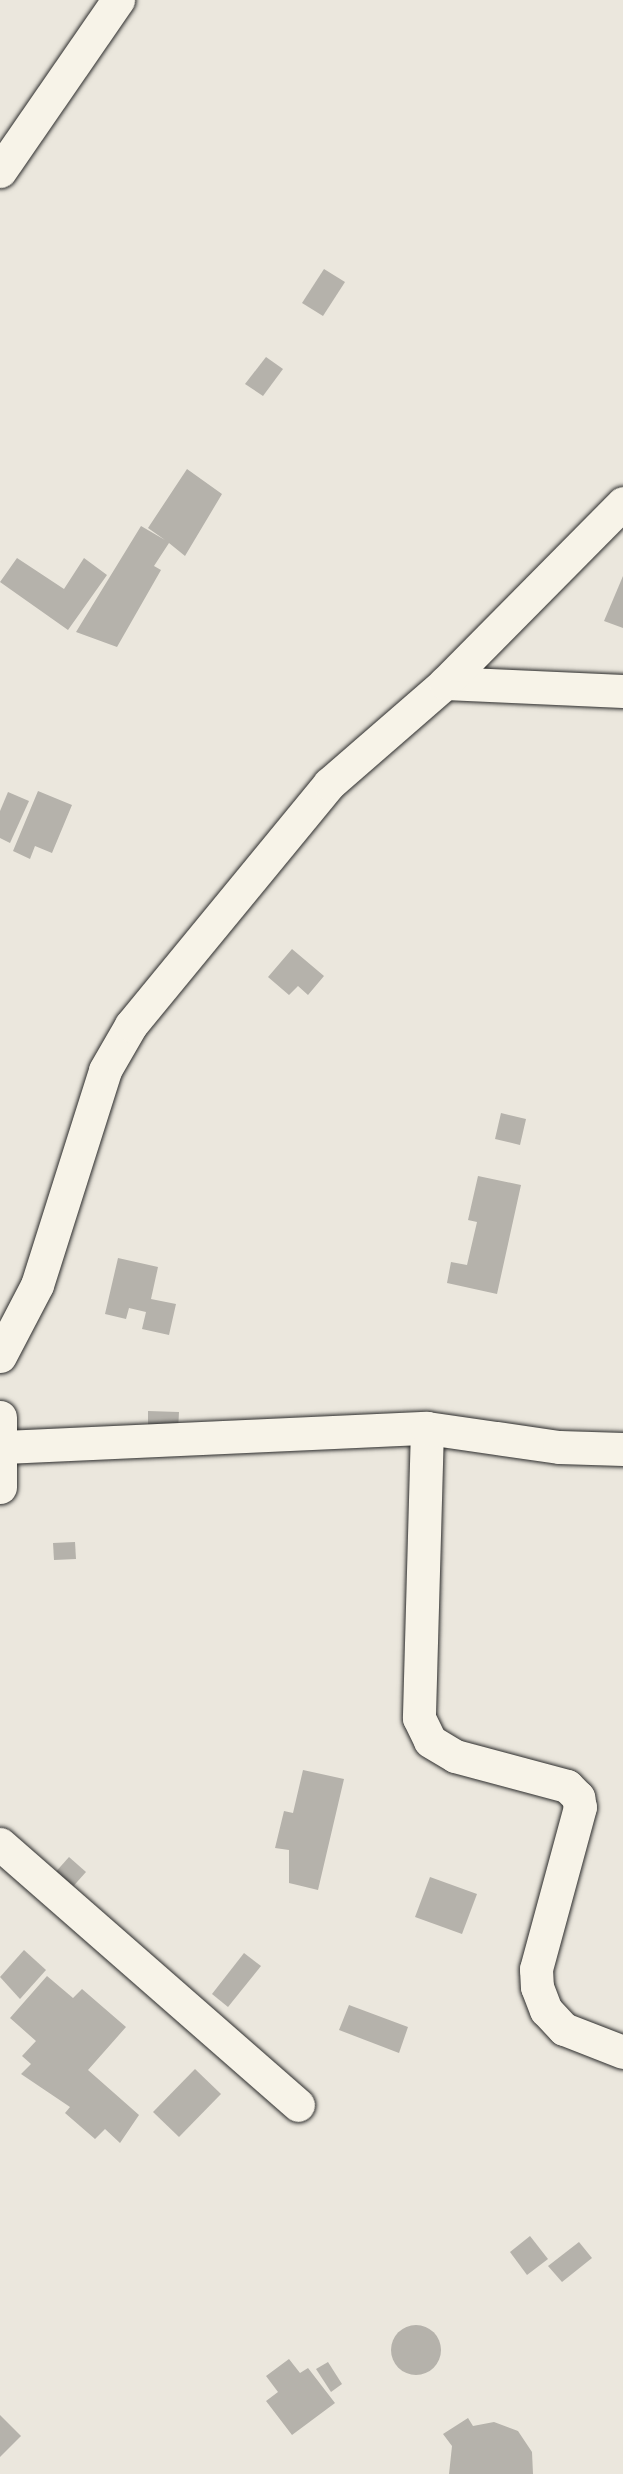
<!DOCTYPE html>
<style>
body{margin:0}
#map{position:relative;width:623px;height:2474px;overflow:hidden;background:#ebe7dd;font-family:"Architects Daughter",sans-serif}
div>[style]{position:absolute}
.building>*{inset:0;background:#b5b2ab}
.round{border-radius:50%}
.roads{filter:drop-shadow(0 0 2px #2b2b2b) drop-shadow(0 0 2px #2b2b2b)}
.minor>*{height:33px;margin:-16.5px;padding:0 16.5px;transform-origin:16.5px;border-radius:16.5px;background:#f7f3e8}
span{translate:-50% -50%;white-space:nowrap;text-align:center;line-height:1.15;-webkit-text-stroke:4.5px #f7f3e8;paint-order:stroke}
</style>
<div id="map">
<div class="building">
<div style="clip-path:polygon(324px 269px,345px 282px,323px 316px,302px 303px)"></div>
<div style="clip-path:polygon(266px 357px,283px 369px,263px 396px,245px 384px)"></div>
<div style="clip-path:polygon(187px 469px,222px 494px,185px 556px,169px 543px,154px 566px,161px 570px,117px 647px,76px 632px,141px 526px,165px 540px,148px 528px)"></div>
<div style="clip-path:polygon(17px 558px,64px 589px,84px 558px,107px 575px,68px 630px,0 582px)"></div>
<div style="clip-path:polygon(623px 576px,623px 628px,604px 621px)"></div>
<div style="clip-path:polygon(38px 791px,72px 805px,52px 853px,35px 846px,30px 859px,13px 851px)"></div>
<div style="clip-path:polygon(8px 792px,29px 801px,10px 843px,0 838px,0 811px)"></div>
<div style="clip-path:polygon(292px 949px,324px 976px,308px 995px,298px 986px,289px 995px,268px 977px)"></div>
<div style="clip-path:polygon(501px 1113px,526px 1119px,520px 1145px,495px 1139px)"></div>
<div style="clip-path:polygon(478px 1176px,521px 1185px,497px 1294px,447px 1283px,451px 1262px,467px 1265px,477px 1222px,468px 1220px)"></div>
<div style="clip-path:polygon(118px 1258px,158px 1267px,151px 1299px,176px 1304px,169px 1335px,142px 1329px,146px 1312px,129px 1308px,126px 1319px,105px 1314px)"></div>
<div style="clip-path:polygon(148px 1411px,179px 1412px,178px 1431px,148px 1430px)"></div>
<div style="clip-path:polygon(75px 1542px,76px 1559px,54px 1560px,53px 1543px)"></div>
<div style="clip-path:polygon(303px 1770px,344px 1779px,318px 1890px,289px 1883px,289px 1850px,275px 1848px,284px 1811px,293px 1813px)"></div>
<div style="clip-path:polygon(69px 1857px,86px 1872px,69px 1891px,53px 1875px)"></div>
<div style="clip-path:polygon(430px 1877px,477px 1894px,462px 1934px,415px 1917px)"></div>
<div style="clip-path:polygon(24px 1950px,46px 1970px,20px 1999px,0 1977px)"></div>
<div style="clip-path:polygon(244px 1953px,261px 1966px,228px 2007px,212px 1994px)"></div>
<div style="clip-path:polygon(47px 1976px,73px 1998px,82px 1989px,126px 2027px,88px 2070px,139px 2115px,120px 2143px,105px 2129px,95px 2139px,65px 2113px,70px 2107px,21px 2074px,31px 2064px,22px 2056px,36px 2041px,10px 2018px)"></div>
<div style="clip-path:polygon(349px 2005px,408px 2027px,399px 2053px,339px 2030px)"></div>
<div style="clip-path:polygon(195px 2069px,221px 2094px,179px 2137px,153px 2112px)"></div>
<div style="clip-path:polygon(530px 2236px,548px 2259px,527px 2275px,510px 2252px)"></div>
<div style="clip-path:polygon(579px 2242px,592px 2258px,562px 2282px,548px 2266px)"></div>
<div class="round" style="left:391px;top:2325px;width:50px;height:50px"></div>
<div style="clip-path:polygon(289px 2359px,300px 2373px,308px 2368px,335px 2403px,292px 2435px,266px 2401px,278px 2392px,266px 2376px)"></div>
<div style="clip-path:polygon(328px 2362px,342px 2384px,331px 2392px,316px 2369px)"></div>
<div style="clip-path:polygon(0 2415px,21px 2436px,0 2457px)"></div>
<div style="clip-path:polygon(468px 2418px,473px 2426px,494px 2422px,518px 2431px,532px 2452px,533px 2474px,449px 2474px,452px 2446px,443px 2434px)"></div>
</div>
<div class="roads">
<div class="minor">
<div style="left:0;top:171px;width:208px;rotate:-55.4deg"></div>
<div style="left:445px;top:683px;width:178px;rotate:2.6deg"></div>
<div style="left:0;top:1356px;width:80px;rotate:-62.5deg"></div>
<div style="left:37px;top:1285px;width:225px;rotate:-72.4deg"></div>
<div style="left:105px;top:1070px;width:52px;rotate:-60deg"></div>
<div style="left:131px;top:1025px;width:312px;rotate:-50.6deg"></div>
<div style="left:329px;top:784px;width:154px;rotate:-41deg"></div>
<div style="left:445px;top:683px;width:253px;rotate:-45.3deg"></div>
<div style="left:0;top:1417px;width:70px;rotate:90deg"></div>
<div style="left:427px;top:1428px;width:290px;rotate:91.6deg"></div>
<div style="left:419px;top:1718px;width:25px;rotate:64deg"></div>
<div style="left:430px;top:1741px;width:29px;rotate:31deg"></div>
<div style="left:455px;top:1756px;width:116px;rotate:15deg"></div>
<div style="left:567px;top:1786px;width:16px;rotate:45deg"></div>
<div style="left:578px;top:1797px;width:10px;rotate:79deg"></div>
<div style="left:580px;top:1807px;width:168px;rotate:105.2deg"></div>
<div style="left:536px;top:1969px;width:18px;rotate:87deg"></div>
<div style="left:537px;top:1987px;width:25px;rotate:69deg"></div>
<div style="left:546px;top:2010px;width:26px;rotate:47deg"></div>
<div style="left:564px;top:2029px;width:63px;rotate:21.3deg"></div>
<div style="left:4px;top:1447px;width:423px;rotate:-2.6deg"></div>
<div style="left:427px;top:1428px;width:133px;rotate:8.2deg"></div>
<div style="left:559px;top:1447px;width:64px;rotate:1.8deg"></div>
<div style="left:0;top:1844px;width:396px;rotate:41.2deg"></div>
</div>
</div>
</div>
